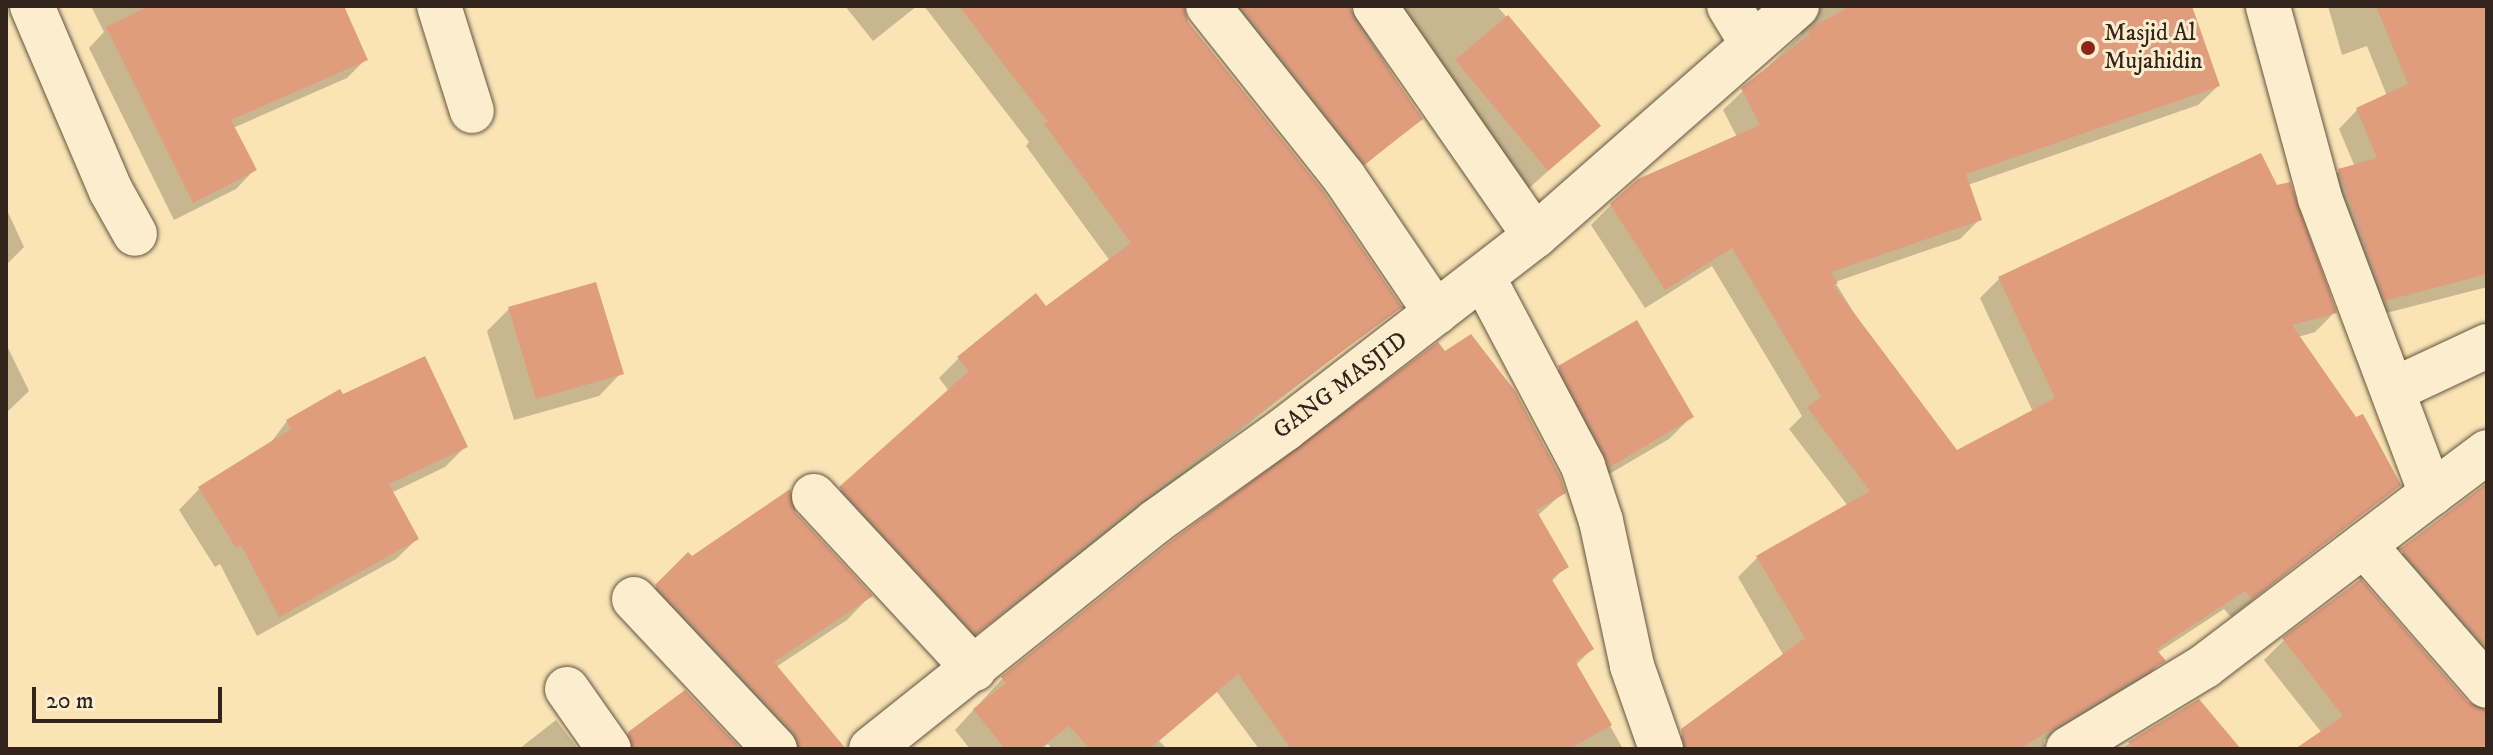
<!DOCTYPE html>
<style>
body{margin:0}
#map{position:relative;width:2493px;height:755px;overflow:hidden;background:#fae4b5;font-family:"IM FELL DW Pica",serif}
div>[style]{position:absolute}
.shadow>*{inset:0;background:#0003}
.building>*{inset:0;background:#e09d7e}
.roads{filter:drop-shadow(0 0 2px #655442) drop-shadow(0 0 2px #655442)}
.minor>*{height:44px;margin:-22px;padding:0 22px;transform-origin:22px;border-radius:22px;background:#fcedcf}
.dots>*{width:22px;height:22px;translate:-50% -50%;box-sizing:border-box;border:4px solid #fcedcf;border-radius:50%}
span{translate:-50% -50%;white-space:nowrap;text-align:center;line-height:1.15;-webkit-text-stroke:6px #fcedcf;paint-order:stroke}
.poi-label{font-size:24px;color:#33241b}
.left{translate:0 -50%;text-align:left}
.street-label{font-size:24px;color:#33241b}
.frame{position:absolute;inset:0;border:8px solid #33241b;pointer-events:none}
.scale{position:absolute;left:32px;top:687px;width:190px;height:36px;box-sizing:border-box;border:4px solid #33241b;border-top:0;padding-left:10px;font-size:24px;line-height:28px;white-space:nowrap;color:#33241b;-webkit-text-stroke:6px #fcedcf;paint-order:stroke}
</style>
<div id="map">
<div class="shadow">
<div style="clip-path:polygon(91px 6px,342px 6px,366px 59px,347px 78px,233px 128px,254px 170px,236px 189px,174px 220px,89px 48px,104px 32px)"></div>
<div style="clip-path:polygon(845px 6px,917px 6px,873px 41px)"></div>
<div style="clip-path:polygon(924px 6px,1184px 6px,1187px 22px,1399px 307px,954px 652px,821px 508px,949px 391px,939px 378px,959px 358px,1046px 309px,1110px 261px,1026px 146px,1029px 142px)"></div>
<div style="clip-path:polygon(1199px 6px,1349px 6px,1421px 119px,1344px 182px)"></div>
<div style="clip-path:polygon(1369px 6px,1497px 6px,1599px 126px,1528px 189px)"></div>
<div style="clip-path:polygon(1791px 6px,2190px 6px,2218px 86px,2198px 105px,1968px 185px,1980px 219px,1960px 239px,1835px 282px,1862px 326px,1957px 452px,2033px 412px,1980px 298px,1999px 279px,2334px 313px,2315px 332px,2298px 337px,2398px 485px,2231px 617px,2224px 609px,2157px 653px,2163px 660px,2144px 680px,2044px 740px,2044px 749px,1664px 749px,1784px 656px,1738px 577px,1757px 558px,1848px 506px,1789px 429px,1802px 416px,1712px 266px,1645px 308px,1591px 225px,1611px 205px,1737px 137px,1723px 110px,1801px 35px,1797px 10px)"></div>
<div style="clip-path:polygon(2328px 6px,2487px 6px,2487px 287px,2367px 318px,2321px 189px,2339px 171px,2355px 167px,2339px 129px,2357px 110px,2387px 96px,2367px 46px,2342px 55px)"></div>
<div style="clip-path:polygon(6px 208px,24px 247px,6px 265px)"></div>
<div style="clip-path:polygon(509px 309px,621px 373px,599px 396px,514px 420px,487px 331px)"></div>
<div style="clip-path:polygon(6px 344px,29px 391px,6px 413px)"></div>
<div style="clip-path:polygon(1560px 368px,1691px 417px,1669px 439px,1587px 487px,1538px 390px)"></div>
<div style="clip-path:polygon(342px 397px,466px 446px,445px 467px,391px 493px,417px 539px,396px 559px,257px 636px,220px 564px,215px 567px,179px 510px,199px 489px,269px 445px,287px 421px)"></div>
<div style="clip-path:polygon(2487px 488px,2487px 686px,2384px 568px)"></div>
<div style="clip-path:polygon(1563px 493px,1537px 516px,1566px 566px,1551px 582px,1592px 649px,1576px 665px,1623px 749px,1259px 749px,1217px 692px,1159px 741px,1167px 749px,1052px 749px,1048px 744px,1042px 749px,970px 749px,955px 730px,1002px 679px)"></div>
<div style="clip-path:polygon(794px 514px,870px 596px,847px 620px,776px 667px,844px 749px,764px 749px,633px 610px,688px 555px,691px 559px)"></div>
<div style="clip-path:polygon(2284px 640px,2458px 749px,2298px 749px,2322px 733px,2264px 660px)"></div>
<div style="clip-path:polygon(2198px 702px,2238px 749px,2120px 749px)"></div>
<div style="clip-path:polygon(556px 720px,578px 749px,519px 749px)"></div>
<div style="clip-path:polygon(629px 733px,738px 749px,613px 749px)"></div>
</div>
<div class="building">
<div style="clip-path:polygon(149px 6px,344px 6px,368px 60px,231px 120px,257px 170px,193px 203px,106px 27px)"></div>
<div style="clip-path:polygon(959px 6px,1184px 6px,1188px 22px,1324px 192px,1402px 307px,1139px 502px,975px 634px,839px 487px,969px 371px,957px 357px,1036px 293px,1046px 306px,1131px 243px,1044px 124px,1048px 122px)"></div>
<div style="clip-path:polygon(1240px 6px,1350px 6px,1354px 20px,1423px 119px,1365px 164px)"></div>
<div style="clip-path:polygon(1851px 6px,2192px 6px,2220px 86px,1966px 174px,1982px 220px,1831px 272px,1838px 283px,1833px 285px,1957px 450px,2055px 398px,1998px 277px,2261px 153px,2277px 185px,2290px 182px,2337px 313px,2292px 325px,2356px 417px,2363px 414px,2401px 485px,2252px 599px,2245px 591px,2156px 649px,2166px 661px,2019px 749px,1685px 749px,1681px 729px,1805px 638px,1756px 556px,1870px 491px,1807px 407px,1821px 397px,1732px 248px,1665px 290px,1610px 204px,1638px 179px,1760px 125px,1741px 88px,1809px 35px,1810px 28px)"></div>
<div style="clip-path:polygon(2376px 6px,2487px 6px,2487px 274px,2385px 301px,2338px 169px,2377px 158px,2356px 108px,2408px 84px)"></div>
<div style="clip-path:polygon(1508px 15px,1601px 126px,1548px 171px,1455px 60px)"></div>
<div style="clip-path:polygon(596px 282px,624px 374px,536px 399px,508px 307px)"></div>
<div style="clip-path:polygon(1637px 320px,1694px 417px,1610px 467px,1558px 366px)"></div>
<div style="clip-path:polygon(1471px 334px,1515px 391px,1560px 476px,1566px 493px,1536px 510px,1569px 567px,1551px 578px,1594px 649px,1575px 661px,1612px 725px,1569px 749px,1291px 749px,1238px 674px,1149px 749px,1090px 749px,1069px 726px,1039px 749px,1005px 749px,973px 709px,1006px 683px,1001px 677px,1170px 542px,1438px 342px,1445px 351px)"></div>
<div style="clip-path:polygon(425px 356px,468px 447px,389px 484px,419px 539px,279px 617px,241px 545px,236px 548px,198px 487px,291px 429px,286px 420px,340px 389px,343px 394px)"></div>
<div style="clip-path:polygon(2487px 483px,2487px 648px,2400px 549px)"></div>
<div style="clip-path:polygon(790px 489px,796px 513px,873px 596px,774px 662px,846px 749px,799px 749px,793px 732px,655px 585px,688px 552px,692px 556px)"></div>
<div style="clip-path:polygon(2361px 579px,2468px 702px,2487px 710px,2487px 749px,2295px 749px,2343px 716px,2282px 638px)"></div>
<div style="clip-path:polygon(685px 690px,741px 749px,634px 749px,628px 732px)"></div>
<div style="clip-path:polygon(2199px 699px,2241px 749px,2134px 749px,2128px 742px)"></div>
</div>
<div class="roads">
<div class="minor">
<div style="left:32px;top:6px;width:201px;rotate:66.9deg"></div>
<div style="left:111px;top:191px;width:49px;rotate:60.8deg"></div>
<div style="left:439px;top:6px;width:110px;rotate:72.6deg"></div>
<div style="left:1208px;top:6px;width:218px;rotate:51.5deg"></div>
<div style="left:1344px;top:177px;width:164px;rotate:55.9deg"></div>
<div style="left:1375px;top:6px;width:280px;rotate:55.2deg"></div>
<div style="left:1729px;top:6px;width:44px;rotate:58.8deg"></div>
<div style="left:1483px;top:277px;width:214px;rotate:62.1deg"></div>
<div style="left:1583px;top:466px;width:58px;rotate:71.9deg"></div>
<div style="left:1601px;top:521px;width:148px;rotate:77.9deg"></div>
<div style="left:1632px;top:666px;width:88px;rotate:70.7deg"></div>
<div style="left:2393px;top:390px;width:104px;rotate:-25.1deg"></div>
<div style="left:2431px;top:494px;width:70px;rotate:-36.9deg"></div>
<div style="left:814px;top:496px;width:236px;rotate:47.2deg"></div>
<div style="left:2364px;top:545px;width:187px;rotate:48.9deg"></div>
<div style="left:634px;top:599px;width:206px;rotate:46.8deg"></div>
<div style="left:567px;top:689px;width:73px;rotate:55deg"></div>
<div style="left:871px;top:749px;width:364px;rotate:-38.6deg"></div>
<div style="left:1155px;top:522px;width:160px;rotate:-35.6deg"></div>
<div style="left:1285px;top:429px;width:316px;rotate:-37.7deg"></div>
<div style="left:1535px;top:236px;width:349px;rotate:-41.3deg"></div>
<div style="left:2068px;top:749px;width:160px;rotate:-31.2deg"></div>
<div style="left:2205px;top:666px;width:284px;rotate:-37.3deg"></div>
<div style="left:2431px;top:494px;width:316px;rotate:-110.6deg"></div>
<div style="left:2320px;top:198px;width:199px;rotate:-105.2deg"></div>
</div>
</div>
<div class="dots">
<div style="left:2088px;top:48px;background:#8f2418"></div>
</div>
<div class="poi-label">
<span class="left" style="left:2104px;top:48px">Masjid Al<br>Mujahidin</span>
</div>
<div class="street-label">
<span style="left:1341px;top:386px;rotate:-37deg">GANG MASJID</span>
</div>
<div class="frame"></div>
<div class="scale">20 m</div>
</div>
